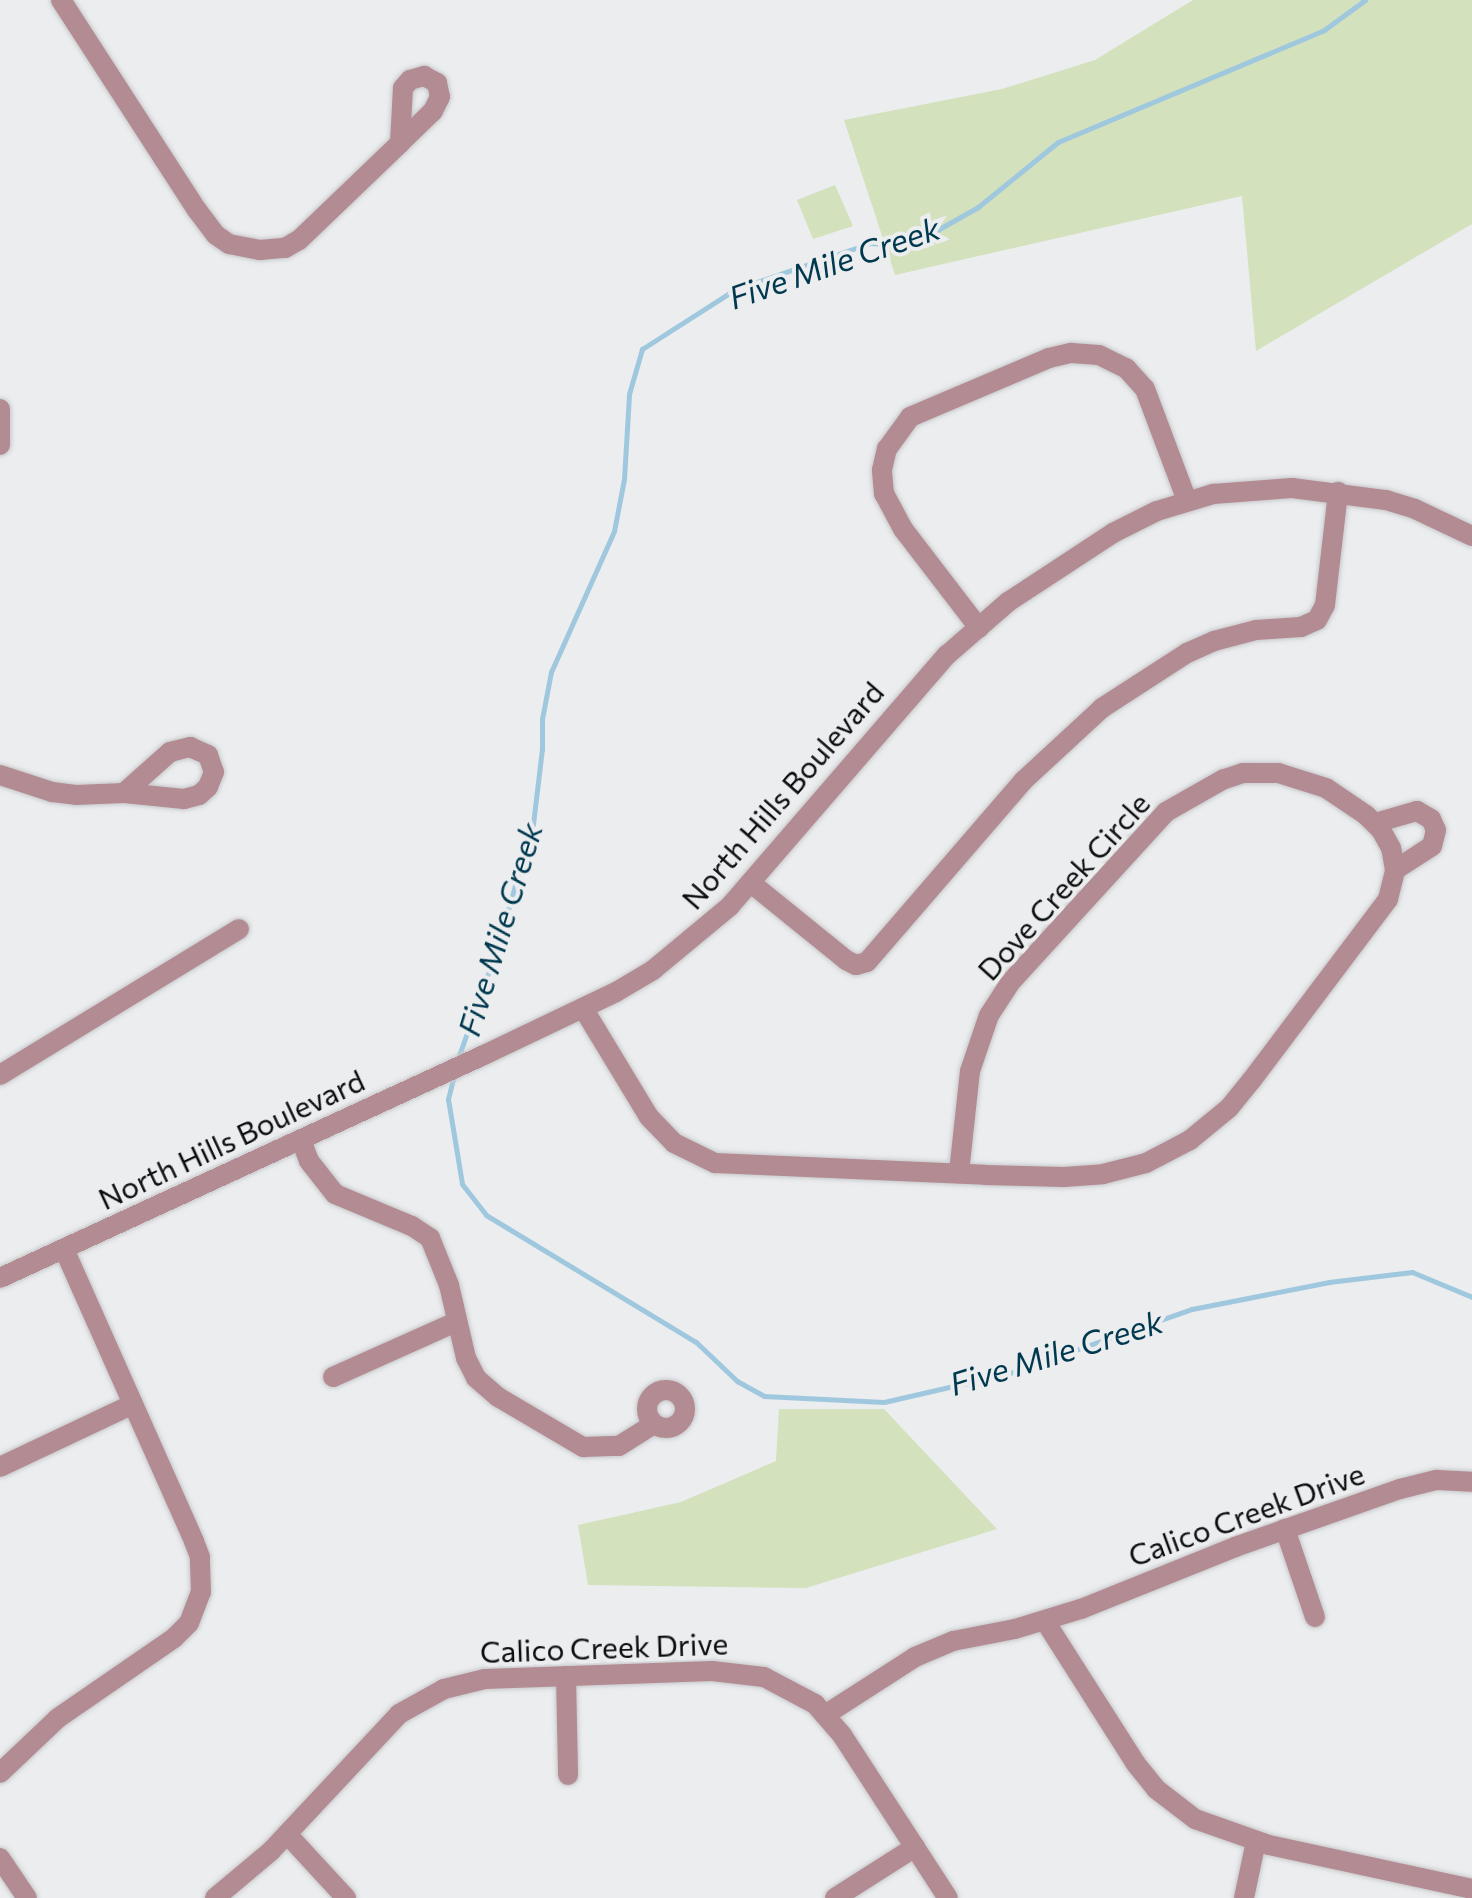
<!DOCTYPE html>
<style>
body{margin:0}
#map{position:relative;width:1472px;height:1898px;overflow:hidden;background:#ecedef;font-family:Commissioner,sans-serif}
div>[style]{position:absolute}
.green>*{inset:0;background:#d3e1bd}
.stream>*{height:5px;margin:-2.5px;padding:0 2.5px;transform-origin:2.5px;border-radius:2.5px;background:#9fc8de}
.roads{filter:drop-shadow(0 0 2px #c8c9cb) drop-shadow(0 0 2px #c8c9cb)}
.minor>*{height:20px;margin:-10px;padding:0 10px;transform-origin:10px;border-radius:10px;background:#b38b93}
.minor>.ring{margin:-10px;padding:0;box-sizing:content-box;background:none;border:20px solid #b38b93;border-radius:50%}
span{translate:-50% -50%;white-space:nowrap;text-align:center;line-height:1.15;-webkit-text-stroke:8px #ecedef;paint-order:stroke}
.street-label{font-size:30px;color:#0c0d0d}
.water-label{font-size:32px;color:#00394f;font-style:italic}
</style>
<div id="map">
<div class="green">
<div style="clip-path:polygon(1193px 0,1472px 0,1472px 224px,1256px 351px,1242px 196px,895px 275px,844px 120px,1002px 89px,1095px 60px)"></div>
<div style="clip-path:polygon(835px 185px,853px 226px,813px 239px,797px 200px)"></div>
<div style="clip-path:polygon(779px 1409px,884px 1409px,997px 1529px,806px 1588px,588px 1585px,578px 1525px,681px 1502px,776px 1461px)"></div>
</div>
<div class="stream">
<div style="left:457px;top:1061px;width:117px;rotate:-70.5deg"></div>
<div style="left:496px;top:951px;width:132px;rotate:-73.8deg"></div>
<div style="left:533px;top:824px;width:76px;rotate:-83.2deg"></div>
<div style="left:542px;top:749px;width:30px;rotate:-90deg"></div>
<div style="left:542px;top:719px;width:48px;rotate:-79.2deg"></div>
<div style="left:551px;top:672px;width:154px;rotate:-65.9deg"></div>
<div style="left:614px;top:531px;width:53px;rotate:-79.1deg"></div>
<div style="left:624px;top:479px;width:85px;rotate:-86.6deg"></div>
<div style="left:629px;top:394px;width:47px;rotate:-73.9deg"></div>
<div style="left:642px;top:349px;width:112px;rotate:-32.6deg"></div>
<div style="left:736px;top:289px;width:142px;rotate:-18.9deg"></div>
<div style="left:870px;top:243px;width:32px;rotate:4deg"></div>
<div style="left:902px;top:245px;width:24px;rotate:-19deg"></div>
<div style="left:925px;top:237px;width:61px;rotate:-29.5deg"></div>
<div style="left:978px;top:207px;width:103px;rotate:-39.1deg"></div>
<div style="left:1058px;top:142px;width:289px;rotate:-22.8deg"></div>
<div style="left:1324px;top:30px;width:51px;rotate:-36.2deg"></div>
<div style="left:454px;top:1075px;width:25px;rotate:104deg"></div>
<div style="left:448px;top:1099px;width:86px;rotate:80.6deg"></div>
<div style="left:462px;top:1184px;width:39px;rotate:52deg"></div>
<div style="left:486px;top:1215px;width:245px;rotate:31.2deg"></div>
<div style="left:696px;top:1342px;width:57px;rotate:43.6deg"></div>
<div style="left:737px;top:1381px;width:31px;rotate:29deg"></div>
<div style="left:764px;top:1396px;width:120px;rotate:2.9deg"></div>
<div style="left:884px;top:1402px;width:129px;rotate:-13deg"></div>
<div style="left:1010px;top:1373px;width:193px;rotate:-19.4deg"></div>
<div style="left:1192px;top:1309px;width:140px;rotate:-11.1deg"></div>
<div style="left:1329px;top:1282px;width:84px;rotate:-6.9deg"></div>
<div style="left:1412px;top:1272px;width:65px;rotate:22.6deg"></div>
</div>
<div class="roads">
<div class="minor">
<div style="left:61px;top:0;width:250px;rotate:57.1deg"></div>
<div style="left:197px;top:210px;width:31px;rotate:53deg"></div>
<div style="left:216px;top:235px;width:16px;rotate:35deg"></div>
<div style="left:229px;top:244px;width:32px;rotate:11deg"></div>
<div style="left:260px;top:250px;width:25px;rotate:-5deg"></div>
<div style="left:285px;top:248px;width:16px;rotate:-30deg"></div>
<div style="left:299px;top:240px;width:140px;rotate:-43.8deg"></div>
<div style="left:424px;top:76px;width:15px;rotate:28deg"></div>
<div style="left:437px;top:83px;width:14px;rotate:78deg"></div>
<div style="left:440px;top:97px;width:16px;rotate:117deg"></div>
<div style="left:433px;top:111px;width:46px;rotate:135.9deg"></div>
<div style="left:400px;top:143px;width:55px;rotate:-86.9deg"></div>
<div style="left:403px;top:88px;width:11px;rotate:-49deg"></div>
<div style="left:410px;top:80px;width:15px;rotate:-16deg"></div>
<div style="left:0;top:409px;width:36px;rotate:90deg"></div>
<div style="left:979px;top:628px;width:125px;rotate:-127.5deg"></div>
<div style="left:903px;top:529px;width:40px;rotate:-118deg"></div>
<div style="left:884px;top:494px;width:24px;rotate:-95deg"></div>
<div style="left:882px;top:470px;width:22px;rotate:-77deg"></div>
<div style="left:887px;top:449px;width:39px;rotate:-54deg"></div>
<div style="left:910px;top:417px;width:151px;rotate:-23deg"></div>
<div style="left:1049px;top:358px;width:23px;rotate:-13deg"></div>
<div style="left:1071px;top:353px;width:28px;rotate:4deg"></div>
<div style="left:1099px;top:355px;width:30px;rotate:26deg"></div>
<div style="left:1126px;top:368px;width:28px;rotate:48deg"></div>
<div style="left:1145px;top:389px;width:120px;rotate:69.4deg"></div>
<div style="left:190px;top:747px;width:20px;rotate:24deg"></div>
<div style="left:208px;top:755px;width:18px;rotate:71deg"></div>
<div style="left:214px;top:772px;width:16px;rotate:112deg"></div>
<div style="left:208px;top:787px;width:12px;rotate:138deg"></div>
<div style="left:199px;top:795px;width:16px;rotate:165deg"></div>
<div style="left:184px;top:799px;width:60px;rotate:-174.3deg"></div>
<div style="left:124px;top:793px;width:62px;rotate:-41.7deg"></div>
<div style="left:170px;top:752px;width:21px;rotate:-14deg"></div>
<div style="left:0;top:775px;width:55px;rotate:18.1deg"></div>
<div style="left:52px;top:792px;width:24px;rotate:7deg"></div>
<div style="left:76px;top:795px;width:48px;rotate:-2.4deg"></div>
<div style="left:1375px;top:823px;width:44px;rotate:-15.9deg"></div>
<div style="left:1417px;top:811px;width:16px;rotate:30deg"></div>
<div style="left:1431px;top:819px;width:12px;rotate:66deg"></div>
<div style="left:1436px;top:830px;width:16px;rotate:104deg"></div>
<div style="left:1432px;top:846px;width:44px;rotate:147deg"></div>
<div style="left:751px;top:883px;width:122px;rotate:39deg"></div>
<div style="left:846px;top:960px;width:11px;rotate:27deg"></div>
<div style="left:856px;top:965px;width:11px;rotate:-15deg"></div>
<div style="left:867px;top:962px;width:239px;rotate:-49.2deg"></div>
<div style="left:1023px;top:781px;width:108px;rotate:-42.7deg"></div>
<div style="left:1102px;top:708px;width:101px;rotate:-32.9deg"></div>
<div style="left:1187px;top:653px;width:30px;rotate:-24deg"></div>
<div style="left:1214px;top:641px;width:43px;rotate:-14.7deg"></div>
<div style="left:1256px;top:630px;width:45px;rotate:-3.8deg"></div>
<div style="left:1301px;top:627px;width:17px;rotate:-24deg"></div>
<div style="left:1317px;top:620px;width:17px;rotate:-62deg"></div>
<div style="left:1325px;top:605px;width:114px;rotate:-83.4deg"></div>
<div style="left:583px;top:1008px;width:127px;rotate:58.8deg"></div>
<div style="left:649px;top:1117px;width:36px;rotate:46deg"></div>
<div style="left:674px;top:1143px;width:46px;rotate:26deg"></div>
<div style="left:715px;top:1163px;width:270px;rotate:2.5deg"></div>
<div style="left:985px;top:1175px;width:79px;rotate:1.5deg"></div>
<div style="left:1064px;top:1177px;width:39px;rotate:-4deg"></div>
<div style="left:1103px;top:1174px;width:44px;rotate:-14.3deg"></div>
<div style="left:1146px;top:1163px;width:50px;rotate:-27.6deg"></div>
<div style="left:1190px;top:1140px;width:50px;rotate:-39.4deg"></div>
<div style="left:1229px;top:1108px;width:35px;rotate:-51deg"></div>
<div style="left:1251px;top:1081px;width:228px;rotate:-53deg"></div>
<div style="left:1388px;top:899px;width:30px;rotate:-76deg"></div>
<div style="left:1395px;top:870px;width:22px;rotate:-100deg"></div>
<div style="left:1391px;top:848px;width:21px;rotate:-119deg"></div>
<div style="left:1381px;top:830px;width:21px;rotate:-135deg"></div>
<div style="left:1366px;top:815px;width:48px;rotate:-146deg"></div>
<div style="left:1326px;top:788px;width:50px;rotate:-162.6deg"></div>
<div style="left:1278px;top:773px;width:35px;rotate:180deg"></div>
<div style="left:1243px;top:773px;width:20px;rotate:162deg"></div>
<div style="left:1224px;top:779px;width:67px;rotate:150.4deg"></div>
<div style="left:1166px;top:812px;width:231px;rotate:132.4deg"></div>
<div style="left:1010px;top:983px;width:38px;rotate:123deg"></div>
<div style="left:989px;top:1015px;width:59px;rotate:108.7deg"></div>
<div style="left:970px;top:1071px;width:103px;rotate:96.2deg"></div>
<div style="left:0;top:1075px;width:280px;rotate:-31.4deg"></div>
<div style="left:301px;top:1140px;width:22px;rotate:69deg"></div>
<div style="left:309px;top:1161px;width:42px;rotate:51.8deg"></div>
<div style="left:335px;top:1194px;width:83px;rotate:22.6deg"></div>
<div style="left:412px;top:1226px;width:22px;rotate:34deg"></div>
<div style="left:430px;top:1238px;width:51px;rotate:68deg"></div>
<div style="left:449px;top:1285px;width:75px;rotate:76.9deg"></div>
<div style="left:466px;top:1358px;width:22px;rotate:63deg"></div>
<div style="left:476px;top:1378px;width:29px;rotate:41deg"></div>
<div style="left:498px;top:1397px;width:99px;rotate:30.5deg"></div>
<div style="left:583px;top:1447px;width:36px;rotate:-2deg"></div>
<div style="left:619px;top:1446px;width:41px;rotate:-32.2deg"></div>
<div style="left:0;top:1278px;width:533px;rotate:-24.74deg"></div>
<div style="left:484px;top:1055px;width:146px;rotate:-25.5deg"></div>
<div style="left:616px;top:992px;width:43px;rotate:-30.7deg"></div>
<div style="left:653px;top:970px;width:100px;rotate:-39.7deg"></div>
<div style="left:730px;top:906px;width:332px;rotate:-49.2deg"></div>
<div style="left:947px;top:655px;width:81px;rotate:-41deg"></div>
<div style="left:1008px;top:602px;width:126px;rotate:-33.3deg"></div>
<div style="left:1113px;top:533px;width:49px;rotate:-26.6deg"></div>
<div style="left:1157px;top:511px;width:59px;rotate:-16.9deg"></div>
<div style="left:1213px;top:494px;width:79px;rotate:-4.3deg"></div>
<div style="left:1292px;top:488px;width:95px;rotate:7.3deg"></div>
<div style="left:1386px;top:500px;width:30px;rotate:17deg"></div>
<div style="left:1415px;top:509px;width:63px;rotate:25.3deg"></div>
<div style="left:333px;top:1377px;width:135px;rotate:-24.1deg"></div>
<div class="ring" style="left:647px;top:1390px;width:18px;height:18px"></div>
<div style="left:0;top:1467px;width:147px;rotate:-25.3deg"></div>
<div style="left:1285px;top:1529px;width:93px;rotate:71.2deg"></div>
<div style="left:1045px;top:1621px;width:169px;rotate:57.5deg"></div>
<div style="left:1136px;top:1764px;width:32px;rotate:51deg"></div>
<div style="left:1156px;top:1789px;width:49px;rotate:37.6deg"></div>
<div style="left:1195px;top:1819px;width:78px;rotate:19.4deg"></div>
<div style="left:1269px;top:1845px;width:208px;rotate:12.2deg"></div>
<div style="left:566px;top:1676px;width:99px;rotate:88.8deg"></div>
<div style="left:825px;top:1715px;width:107px;rotate:-32.8deg"></div>
<div style="left:915px;top:1657px;width:41px;rotate:-22.8deg"></div>
<div style="left:953px;top:1641px;width:63px;rotate:-11deg"></div>
<div style="left:1015px;top:1629px;width:69px;rotate:-16.9deg"></div>
<div style="left:1081px;top:1609px;width:166px;rotate:-21.9deg"></div>
<div style="left:1235px;top:1547px;width:175px;rotate:-19.4deg"></div>
<div style="left:1400px;top:1489px;width:38px;rotate:-14deg"></div>
<div style="left:1437px;top:1480px;width:35px;rotate:3deg"></div>
<div style="left:0;top:1773px;width:80px;rotate:-43.5deg"></div>
<div style="left:58px;top:1718px;width:141px;rotate:-34.6deg"></div>
<div style="left:174px;top:1638px;width:21px;rotate:-45deg"></div>
<div style="left:189px;top:1623px;width:33px;rotate:-69deg"></div>
<div style="left:201px;top:1592px;width:35px;rotate:-92deg"></div>
<div style="left:200px;top:1557px;width:17px;rotate:-111deg"></div>
<div style="left:194px;top:1541px;width:320px;rotate:-114deg"></div>
<div style="left:287px;top:1834px;width:87px;rotate:47.3deg"></div>
<div style="left:0;top:1858px;width:48px;rotate:56deg"></div>
<div style="left:215px;top:1898px;width:73px;rotate:-40deg"></div>
<div style="left:271px;top:1851px;width:187px;rotate:-46.9deg"></div>
<div style="left:399px;top:1714px;width:51px;rotate:-29.1deg"></div>
<div style="left:444px;top:1689px;width:42px;rotate:-13.7deg"></div>
<div style="left:485px;top:1679px;width:227px;rotate:-2deg"></div>
<div style="left:712px;top:1671px;width:52px;rotate:6.6deg"></div>
<div style="left:764px;top:1677px;width:58px;rotate:27.9deg"></div>
<div style="left:815px;top:1704px;width:41px;rotate:48.9deg"></div>
<div style="left:842px;top:1735px;width:194px;rotate:57deg"></div>
<div style="left:835px;top:1898px;width:95px;rotate:-32.5deg"></div>
<div style="left:1244px;top:1898px;width:58px;rotate:-78.1deg"></div>
</div>
</div>
<div class="street-label">
<span style="left:782px;top:795px;rotate:-49deg">North Hills Boulevard</span>
<span style="left:1063px;top:886px;rotate:-48deg">Dove Creek Circle</span>
<span style="left:231px;top:1139px;rotate:-25deg">North Hills Boulevard</span>
<span style="left:1246px;top:1514px;rotate:-20deg">Calico Creek Drive</span>
<span style="left:604px;top:1647px;rotate:-2deg">Calico Creek Drive</span>
</div>
<div class="water-label">
<span style="left:834px;top:262px;rotate:-19deg">Five Mile Creek</span>
<span style="left:499px;top:929px;rotate:-73deg">Five Mile Creek</span>
<span style="left:1056px;top:1352px;rotate:-17deg">Five Mile Creek</span>
</div>
</div>
